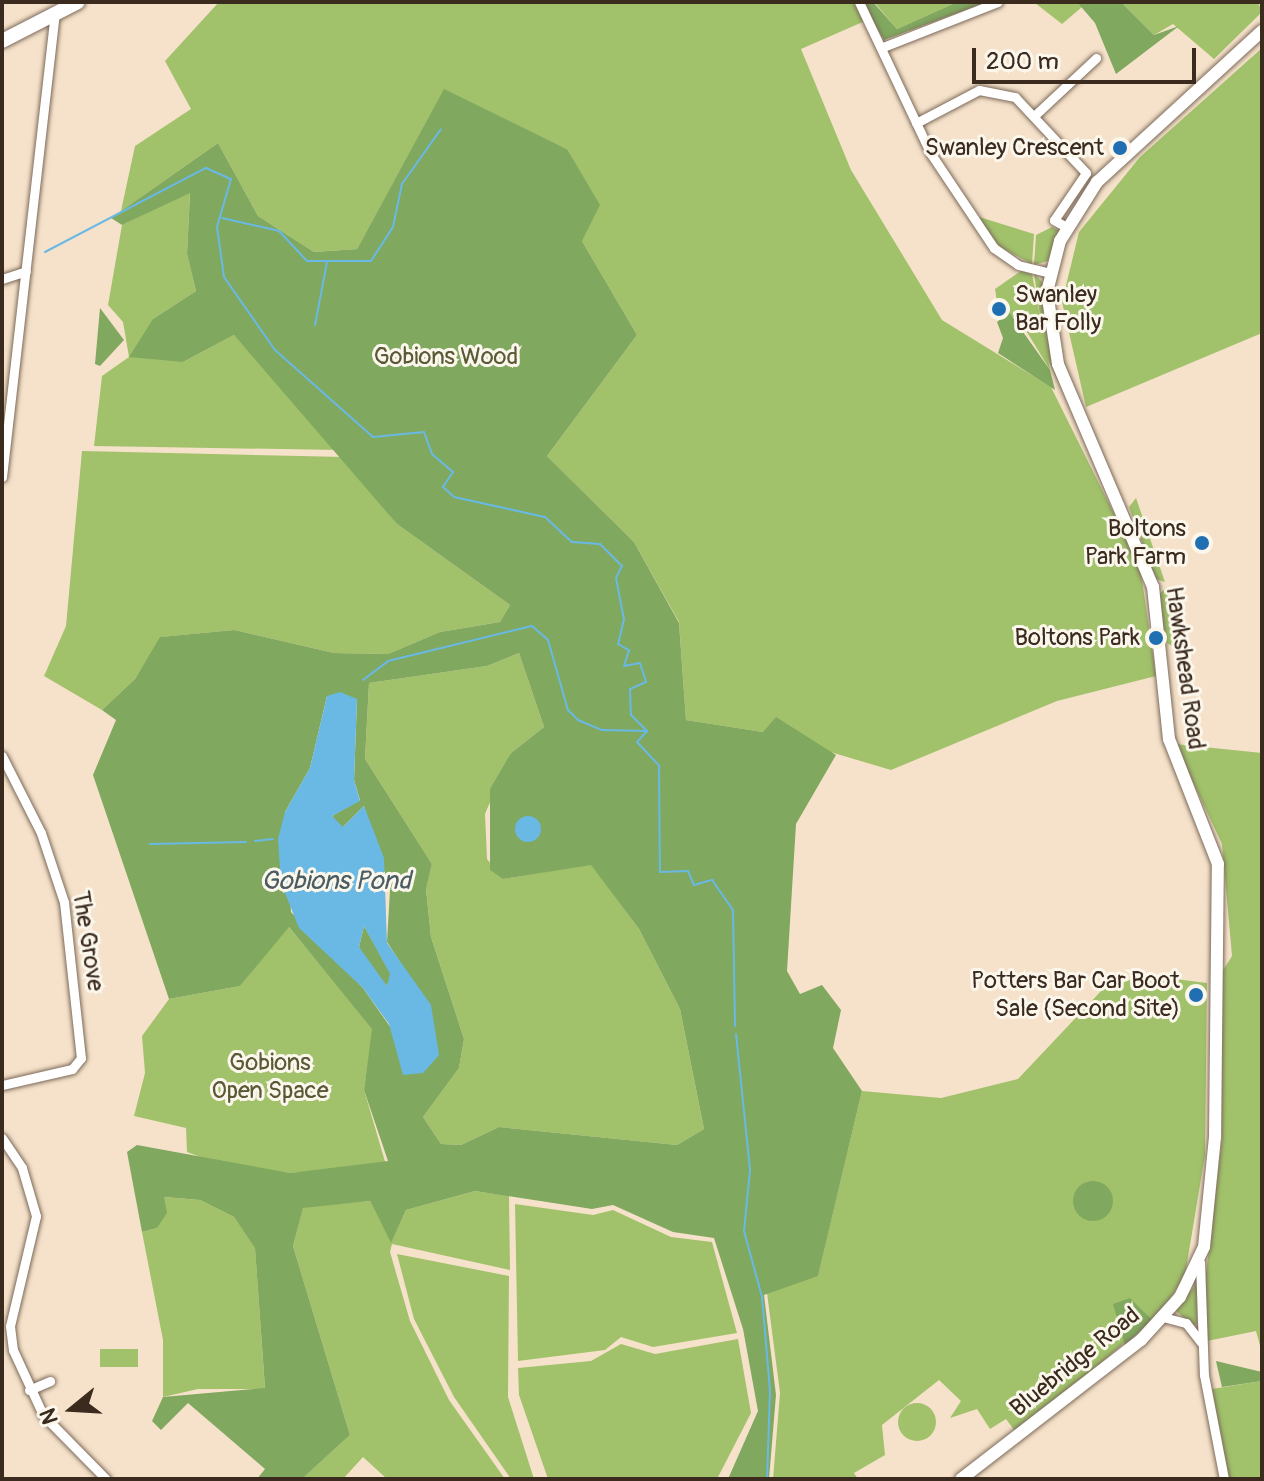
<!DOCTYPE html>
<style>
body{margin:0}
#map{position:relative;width:1264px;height:1481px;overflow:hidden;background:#f6e2ca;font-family:Pangolin,sans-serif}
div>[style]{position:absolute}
.green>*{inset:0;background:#a1c26b}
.round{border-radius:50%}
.forest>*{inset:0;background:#80a85f}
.water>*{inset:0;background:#69b9e4}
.stream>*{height:2px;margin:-1px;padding:0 1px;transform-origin:1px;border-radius:1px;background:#69b9e4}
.roads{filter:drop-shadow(0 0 2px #7c6a5a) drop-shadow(0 0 2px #7c6a5a)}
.street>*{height:9px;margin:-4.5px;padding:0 4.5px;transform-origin:4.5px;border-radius:4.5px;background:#fff}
.secondary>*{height:12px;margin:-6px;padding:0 6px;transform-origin:6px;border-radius:6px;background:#fff}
.primary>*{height:14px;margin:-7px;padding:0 7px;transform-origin:7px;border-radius:7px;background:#fff}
.dots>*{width:22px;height:22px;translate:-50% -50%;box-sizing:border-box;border:4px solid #fbf7ec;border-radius:50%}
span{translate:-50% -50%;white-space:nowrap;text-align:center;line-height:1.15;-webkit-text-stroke:6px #fbf7ec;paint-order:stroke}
.poi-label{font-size:24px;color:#3b2a1e}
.right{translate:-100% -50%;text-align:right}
.left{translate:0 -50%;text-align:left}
.park-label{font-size:24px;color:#5a5835}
.street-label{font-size:24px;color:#3b2a1e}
.water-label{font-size:26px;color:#4b5c63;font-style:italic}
.frame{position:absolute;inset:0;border:4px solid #3b2a1e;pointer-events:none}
.north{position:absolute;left:32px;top:1369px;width:80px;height:80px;-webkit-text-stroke:6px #fbf7ec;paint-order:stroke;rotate:252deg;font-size:22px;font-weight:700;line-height:32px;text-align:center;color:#3b2a1e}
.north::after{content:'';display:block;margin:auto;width:28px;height:36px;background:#3b2a1e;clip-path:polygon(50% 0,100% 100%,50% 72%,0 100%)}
.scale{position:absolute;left:972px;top:48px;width:224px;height:36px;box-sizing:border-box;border:4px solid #3b2a1e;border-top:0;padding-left:10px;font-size:24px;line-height:28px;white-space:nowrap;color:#3b2a1e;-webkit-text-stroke:6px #fbf7ec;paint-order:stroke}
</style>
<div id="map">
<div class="green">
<div style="clip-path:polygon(219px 2px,854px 2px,865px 21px,801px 49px,851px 170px,942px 320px,1051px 387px,1140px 566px,1156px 676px,1057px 701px,891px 770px,763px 732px,686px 720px,679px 622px,634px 542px,547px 456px,637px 335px,582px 241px,567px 149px,444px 90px,357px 249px,314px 252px,258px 216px,218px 143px,121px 211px,135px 146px,191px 109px,165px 61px)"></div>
<div style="clip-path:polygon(874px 2px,957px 2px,897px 29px)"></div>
<div style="clip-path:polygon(1077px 2px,1082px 7px,1062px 24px,1035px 3px)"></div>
<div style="clip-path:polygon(1121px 2px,1258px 2px,1262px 12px,1214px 59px,1173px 24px,1154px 35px)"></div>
<div style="clip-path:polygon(1262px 48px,1262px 333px,1086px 407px,1062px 302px,1079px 232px,1140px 157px)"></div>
<div style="clip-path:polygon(190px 192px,187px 254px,196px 291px,153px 319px,183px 362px,234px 335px,340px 450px,94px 446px,102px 376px,129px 357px,123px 322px,108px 305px,122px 225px)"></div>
<div style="clip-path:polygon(976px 216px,1034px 234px,1032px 264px,1000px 247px)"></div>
<div style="clip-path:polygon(1052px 227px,1059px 231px,1048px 261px,1034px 265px,1036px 235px)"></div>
<div style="clip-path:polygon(1021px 271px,1032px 274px,1050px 370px,1019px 319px,1001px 313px,997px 302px,995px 289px)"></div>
<div style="clip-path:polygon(1034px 273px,1043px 283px,1047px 337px,1065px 396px,1045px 354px)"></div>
<div style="clip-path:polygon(82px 451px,345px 457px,397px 524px,510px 605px,500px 622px,440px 632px,388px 654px,334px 653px,234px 630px,161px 637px,135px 679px,102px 710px,44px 676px,66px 626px)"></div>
<div style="clip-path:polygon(1136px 498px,1165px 582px,1156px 579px,1129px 507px)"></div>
<div style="clip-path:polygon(1167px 587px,1174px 647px,1165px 642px,1159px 594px)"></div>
<div style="clip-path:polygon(519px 653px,544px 727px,511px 753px,485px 814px,487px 859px,503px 879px,591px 864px,639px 929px,680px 1009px,704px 1129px,677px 1145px,499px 1127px,461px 1145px,441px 1144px,423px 1117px,459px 1068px,464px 1039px,431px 937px,426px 888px,432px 864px,365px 759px,369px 683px,487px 666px)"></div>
<div style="clip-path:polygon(1175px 744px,1262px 753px,1262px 1353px,1256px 1331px,1207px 1341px,1204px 1291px,1222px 1138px,1222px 972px,1232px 956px,1222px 844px)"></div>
<div style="clip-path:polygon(288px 926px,373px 1029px,364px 1090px,386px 1165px,290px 1173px,228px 1167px,187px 1152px,186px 1128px,134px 1116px,145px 1073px,142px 1036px,169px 999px,240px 986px)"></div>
<div style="clip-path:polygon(1144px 975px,1207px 983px,1205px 1155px,1185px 1275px,1163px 1310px,1017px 1434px,1006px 1419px,990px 1429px,977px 1409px,950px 1418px,961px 1401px,939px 1380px,882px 1425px,885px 1455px,854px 1473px,858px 1479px,773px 1479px,780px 1393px,767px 1293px,818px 1275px,862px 1091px,941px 1098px,1018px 1079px,1102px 990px)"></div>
<div style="clip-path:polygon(475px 1191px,509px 1196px,510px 1270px,392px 1244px,390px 1252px,410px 1321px,449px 1400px,505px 1479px,387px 1479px,363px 1457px,343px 1479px,302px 1479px,350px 1435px,293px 1246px,303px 1207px,370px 1201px,391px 1242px,406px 1210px)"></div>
<div style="clip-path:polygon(163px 1197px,200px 1200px,234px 1217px,255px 1247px,265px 1389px,198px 1389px,163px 1397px,163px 1340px,142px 1232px,157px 1228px)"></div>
<div style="clip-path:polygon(515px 1204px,593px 1215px,613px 1210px,671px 1237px,712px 1242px,737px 1333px,653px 1347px,621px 1337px,605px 1350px,518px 1361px)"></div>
<div style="clip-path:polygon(397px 1254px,509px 1276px,508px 1397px,534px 1479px,511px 1479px,454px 1397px,414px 1319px)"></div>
<div style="clip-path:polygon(1198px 1282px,1197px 1324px,1193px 1326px,1175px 1310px)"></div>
<div style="clip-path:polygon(738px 1339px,751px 1413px,717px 1479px,548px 1479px,519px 1395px,518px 1368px,591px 1361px,621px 1344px,655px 1354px)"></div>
<div style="clip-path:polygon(138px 1349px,138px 1367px,100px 1367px,100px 1349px)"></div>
<div style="clip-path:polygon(1262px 1381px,1262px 1479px,1229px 1479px,1212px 1389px)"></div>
<div class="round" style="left:898px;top:1403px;width:38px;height:38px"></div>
</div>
<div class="forest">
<div style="clip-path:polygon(861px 2px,873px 2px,897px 29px,957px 2px,987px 2px,884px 40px)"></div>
<div style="clip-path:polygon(1077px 2px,1121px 2px,1154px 35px,1179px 26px,1116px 74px,1095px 23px)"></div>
<div style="clip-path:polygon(evenodd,444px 89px,567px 149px,600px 205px,582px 241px,637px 335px,547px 456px,634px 542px,679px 623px,686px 720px,763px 732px,776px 717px,836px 755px,796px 824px,787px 971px,800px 994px,822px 985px,841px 1010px,833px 1048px,862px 1091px,818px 1276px,764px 1295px,776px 1395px,769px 1479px,728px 1479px,758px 1411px,743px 1329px,714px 1238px,673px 1232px,613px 1205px,592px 1209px,475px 1191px,406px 1210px,391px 1243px,370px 1201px,303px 1208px,293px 1246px,350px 1435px,302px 1479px,257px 1479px,265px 1469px,188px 1403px,161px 1430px,152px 1421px,163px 1397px,265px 1388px,255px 1248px,234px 1217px,200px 1200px,164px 1197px,167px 1213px,157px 1228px,142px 1232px,127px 1152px,137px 1145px,290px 1173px,388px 1161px,364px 1090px,372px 1029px,289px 927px,240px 986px,169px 999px,93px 775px,116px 720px,102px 710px,135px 679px,160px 637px,234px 630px,334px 653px,388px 654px,440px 632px,500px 622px,510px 605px,397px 524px,234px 335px,183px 362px,129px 357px,153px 319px,196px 291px,187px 254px,190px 193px,122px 225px,111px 218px,218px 143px,258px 216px,314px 252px,357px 249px,444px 89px,519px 653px,544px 727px,511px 753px,490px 789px,490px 870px,503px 879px,591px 865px,639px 929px,680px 1009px,704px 1129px,677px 1145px,499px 1127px,461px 1145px,441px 1144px,423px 1117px,459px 1068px,464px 1039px,431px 937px,426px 889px,432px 864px,365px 759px,369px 683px,487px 666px,519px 653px,444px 89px,327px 696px,357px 700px,354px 780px,360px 800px,332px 816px,342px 828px,364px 806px,390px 890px,387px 942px,413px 982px,391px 1028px,363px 988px,291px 912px,285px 812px,310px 768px,327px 696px)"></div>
<div style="clip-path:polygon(100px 308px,124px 340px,100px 366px,95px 364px)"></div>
<div style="clip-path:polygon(1009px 312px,1050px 370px,1055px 390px,998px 353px,1003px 338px,997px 322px)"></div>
<div style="clip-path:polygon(364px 926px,391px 974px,387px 986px,378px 983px,359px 947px)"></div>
<div class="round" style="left:1073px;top:1181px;width:40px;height:40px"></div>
<div style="clip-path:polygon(1130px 1298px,1152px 1320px,1125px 1345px,1113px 1304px)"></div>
<div style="clip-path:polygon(1216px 1361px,1262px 1372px,1262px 1381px,1222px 1387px)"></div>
</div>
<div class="water">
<div style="clip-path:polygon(evenodd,340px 692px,357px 699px,354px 780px,360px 801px,332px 816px,343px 827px,364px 806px,384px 858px,387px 943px,431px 1005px,439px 1055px,423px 1073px,403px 1075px,389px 1024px,363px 988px,299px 928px,281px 883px,278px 839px,285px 812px,310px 768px,327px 696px,340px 692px,364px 926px,390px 974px,387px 986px,359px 947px,364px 926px)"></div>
<div class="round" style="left:515px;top:816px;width:26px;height:26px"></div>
</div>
<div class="stream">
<div style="left:222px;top:218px;width:58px;rotate:12.8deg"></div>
<div style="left:279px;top:231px;width:41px;rotate:47deg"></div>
<div style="left:307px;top:261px;width:64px"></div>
<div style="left:371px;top:261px;width:40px;rotate:-57.1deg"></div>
<div style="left:393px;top:227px;width:44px;rotate:-78.2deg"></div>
<div style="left:402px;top:184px;width:67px;rotate:-54.7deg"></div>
<div style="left:45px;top:252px;width:182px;rotate:-27.6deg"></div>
<div style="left:206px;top:168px;width:27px;rotate:24deg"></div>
<div style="left:231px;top:179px;width:50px;rotate:106.3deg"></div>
<div style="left:217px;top:227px;width:50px;rotate:82deg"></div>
<div style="left:224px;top:277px;width:89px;rotate:55.1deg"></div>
<div style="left:275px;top:350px;width:131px;rotate:41.6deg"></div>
<div style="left:373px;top:437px;width:51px;rotate:-5.6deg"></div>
<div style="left:424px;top:432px;width:23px;rotate:70deg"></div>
<div style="left:432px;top:454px;width:28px;rotate:41deg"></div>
<div style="left:453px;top:472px;width:18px;rotate:124deg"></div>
<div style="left:443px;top:487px;width:15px;rotate:42deg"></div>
<div style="left:454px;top:497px;width:93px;rotate:12.4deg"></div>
<div style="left:545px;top:517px;width:37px;rotate:43deg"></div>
<div style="left:572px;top:542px;width:28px;rotate:4deg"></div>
<div style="left:600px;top:544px;width:31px;rotate:45deg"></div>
<div style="left:622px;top:566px;width:13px;rotate:117deg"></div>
<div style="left:616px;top:578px;width:42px;rotate:79deg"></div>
<div style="left:624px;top:619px;width:26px;rotate:103deg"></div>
<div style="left:618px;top:644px;width:13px;rotate:29deg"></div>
<div style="left:629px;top:650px;width:17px;rotate:107deg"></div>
<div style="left:624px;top:666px;width:16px;rotate:-11deg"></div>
<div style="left:640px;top:663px;width:20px;rotate:72deg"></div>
<div style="left:646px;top:682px;width:17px;rotate:156deg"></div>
<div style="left:630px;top:689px;width:26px;rotate:88deg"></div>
<div style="left:631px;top:715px;width:23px;rotate:45deg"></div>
<div style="left:647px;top:731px;width:15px;rotate:132deg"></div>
<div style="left:637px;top:742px;width:33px;rotate:47deg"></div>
<div style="left:659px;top:766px;width:106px;rotate:89.5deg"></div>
<div style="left:660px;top:872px;width:28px;rotate:-2deg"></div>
<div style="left:688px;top:871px;width:15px;rotate:67deg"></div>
<div style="left:694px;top:885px;width:19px;rotate:-16deg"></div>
<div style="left:712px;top:880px;width:37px;rotate:55deg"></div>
<div style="left:733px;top:910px;width:116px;rotate:89deg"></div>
<div style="left:315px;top:325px;width:64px;rotate:-79.2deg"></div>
<div style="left:363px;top:680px;width:31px;rotate:-37deg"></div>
<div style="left:388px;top:661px;width:148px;rotate:-13.7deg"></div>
<div style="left:532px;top:626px;width:21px;rotate:41deg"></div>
<div style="left:548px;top:640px;width:73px;rotate:74.1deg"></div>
<div style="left:568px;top:710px;width:14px;rotate:45deg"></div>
<div style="left:578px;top:720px;width:26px;rotate:23deg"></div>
<div style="left:602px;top:730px;width:44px;rotate:1.3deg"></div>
<div style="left:255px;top:841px;width:18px;rotate:-6deg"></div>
<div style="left:150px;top:844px;width:96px;rotate:-1.2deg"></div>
<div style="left:736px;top:1034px;width:137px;rotate:84.1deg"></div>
<div style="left:750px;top:1170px;width:61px;rotate:95.6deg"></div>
<div style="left:744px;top:1231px;width:68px;rotate:74.7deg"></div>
<div style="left:762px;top:1297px;width:93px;rotate:85.1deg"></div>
<div style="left:770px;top:1390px;width:89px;rotate:91.9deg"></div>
</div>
<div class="roads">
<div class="street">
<div style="left:859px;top:2px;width:168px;rotate:64.7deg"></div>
<div style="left:931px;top:154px;width:113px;rotate:56.2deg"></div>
<div style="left:994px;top:248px;width:29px;rotate:35deg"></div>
<div style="left:1018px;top:265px;width:34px;rotate:14deg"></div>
<div style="left:883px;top:47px;width:123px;rotate:-21.4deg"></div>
<div style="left:1034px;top:116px;width:85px;rotate:-43.1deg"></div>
<div style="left:916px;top:123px;width:71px;rotate:-27.6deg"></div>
<div style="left:979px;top:90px;width:37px;rotate:11deg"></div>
<div style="left:1015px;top:97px;width:104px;rotate:46.9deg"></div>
<div style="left:1086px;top:173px;width:57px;rotate:124.2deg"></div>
<div style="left:1054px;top:220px;width:14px;rotate:30deg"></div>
<div style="left:2px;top:279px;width:25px;rotate:-18deg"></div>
<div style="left:2px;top:477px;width:461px;rotate:-83.5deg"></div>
<div style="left:2px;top:756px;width:86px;rotate:63.1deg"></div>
<div style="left:41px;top:833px;width:73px;rotate:71.6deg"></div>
<div style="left:64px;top:902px;width:157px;rotate:83.8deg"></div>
<div style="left:81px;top:1058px;width:14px;rotate:129deg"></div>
<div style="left:72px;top:1069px;width:72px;rotate:167.1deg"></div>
<div style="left:2px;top:1138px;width:36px;rotate:56deg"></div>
<div style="left:22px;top:1168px;width:50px;rotate:73.7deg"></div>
<div style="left:36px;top:1216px;width:113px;rotate:103.3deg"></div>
<div style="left:10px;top:1326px;width:24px;rotate:83deg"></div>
<div style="left:13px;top:1350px;width:72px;rotate:65.2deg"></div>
<div style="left:43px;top:1415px;width:90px;rotate:45.5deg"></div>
<div style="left:1200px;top:1262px;width:113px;rotate:88deg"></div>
<div style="left:1204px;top:1375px;width:106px;rotate:79.1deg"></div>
<div style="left:1163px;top:1317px;width:24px;rotate:15deg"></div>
<div style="left:1186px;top:1323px;width:24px;rotate:52deg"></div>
<div style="left:29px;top:1390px;width:23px;rotate:-23deg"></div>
</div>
<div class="secondary">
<div style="left:961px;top:1479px;width:227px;rotate:-37.7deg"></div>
<div style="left:1141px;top:1340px;width:58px;rotate:-47.8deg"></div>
<div style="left:1180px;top:1297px;width:55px;rotate:-64.4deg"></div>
<div style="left:1204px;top:1247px;width:111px;rotate:-84.3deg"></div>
<div style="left:1215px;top:1137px;width:273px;rotate:-89.4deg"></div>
<div style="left:1218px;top:864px;width:134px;rotate:-111.4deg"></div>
<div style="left:1169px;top:739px;width:153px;rotate:-96deg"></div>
<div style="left:1153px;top:587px;width:242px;rotate:-113.1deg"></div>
<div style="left:1058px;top:364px;width:73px;rotate:-98.7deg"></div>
<div style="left:1047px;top:292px;width:53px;rotate:-75.7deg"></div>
<div style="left:1060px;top:241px;width:70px;rotate:-57.9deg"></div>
<div style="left:1097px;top:182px;width:224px;rotate:-42.5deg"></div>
</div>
<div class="primary">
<div style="left:2px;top:41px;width:85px;rotate:-27.2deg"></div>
</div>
</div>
<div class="dots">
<div style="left:1120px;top:148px;background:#1f6fb2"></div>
<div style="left:999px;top:309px;background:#1f6fb2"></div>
<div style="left:1202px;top:543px;background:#1f6fb2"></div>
<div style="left:1156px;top:638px;background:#1f6fb2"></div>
<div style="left:1196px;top:995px;background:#1f6fb2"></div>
</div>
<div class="poi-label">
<span class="right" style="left:1104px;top:148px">Swanley Crescent</span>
<span class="left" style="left:1015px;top:309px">Swanley<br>Bar Folly</span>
<span class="right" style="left:1186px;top:543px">Boltons<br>Park Farm</span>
<span class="right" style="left:1140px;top:638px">Boltons Park</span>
<span class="right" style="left:1180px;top:995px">Potters Bar Car Boot<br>Sale (Second Site)</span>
</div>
<div class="park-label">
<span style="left:446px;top:357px">Gobions Wood</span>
<span style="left:270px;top:1077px">Gobions<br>Open Space</span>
</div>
<div class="street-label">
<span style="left:1185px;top:668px;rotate:82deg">Hawkshead Road</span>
<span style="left:88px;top:941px;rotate:81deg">The Grove</span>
<span style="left:1075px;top:1362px;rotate:-39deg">Bluebridge Road</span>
</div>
<div class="water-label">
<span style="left:336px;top:882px">Gobions Pond</span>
</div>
<div class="frame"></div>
<div class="north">N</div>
<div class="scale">200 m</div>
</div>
